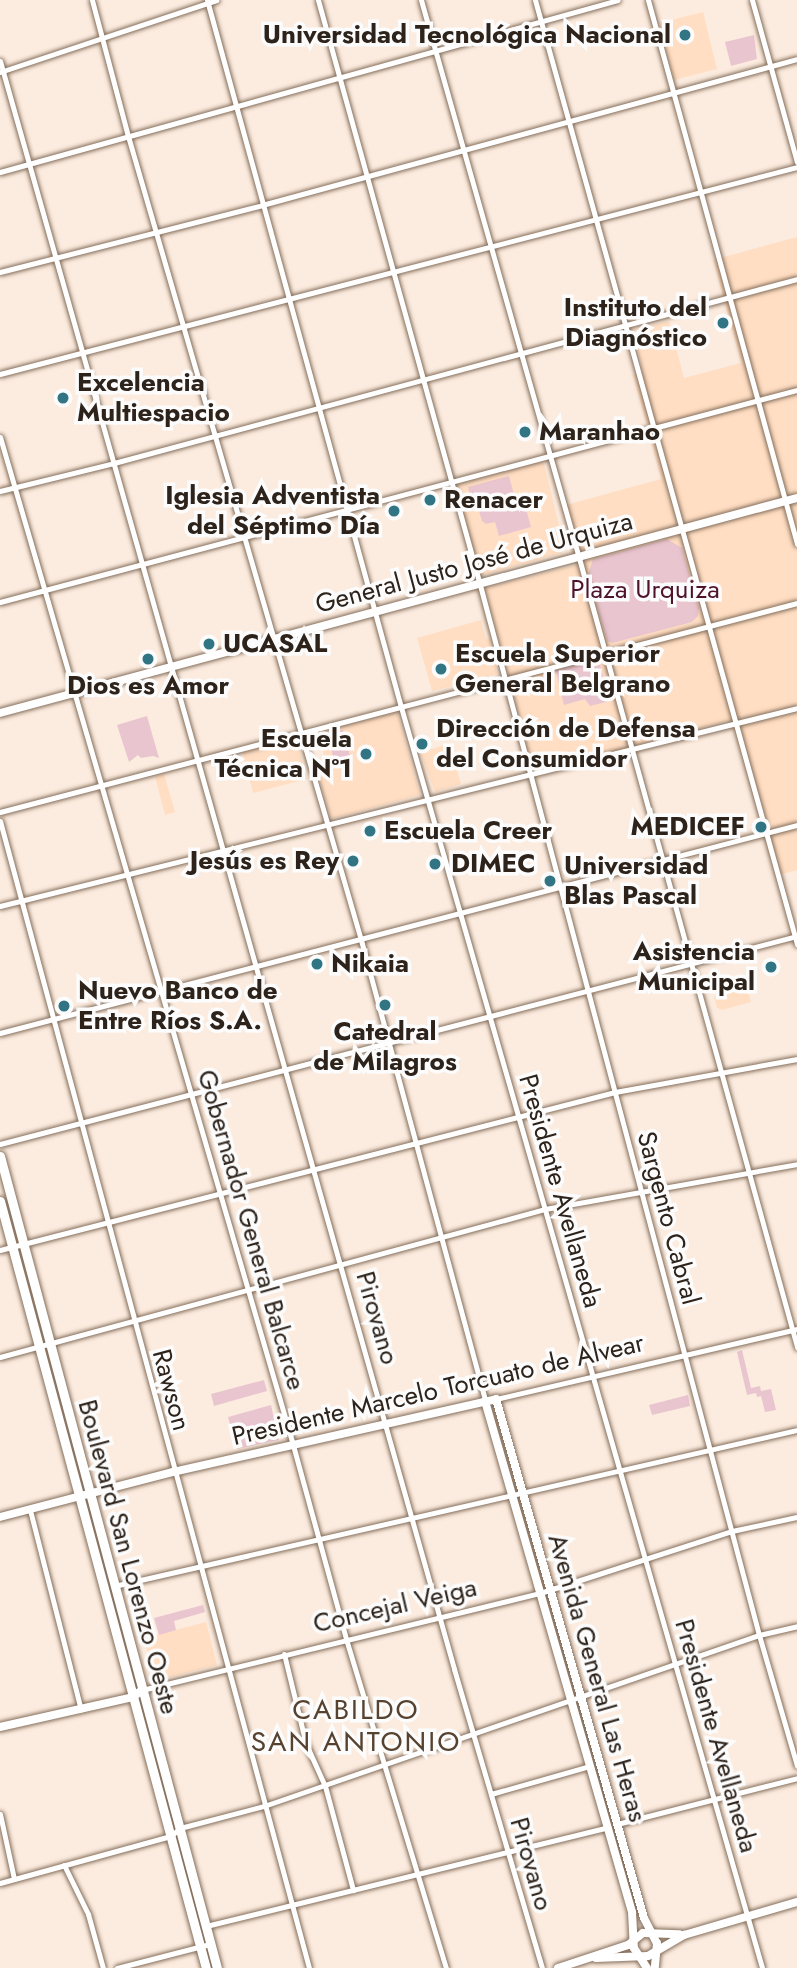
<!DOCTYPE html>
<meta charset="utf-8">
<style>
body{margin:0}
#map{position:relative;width:797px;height:1968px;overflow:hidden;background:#fcecdf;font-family:Jost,sans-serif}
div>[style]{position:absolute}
.built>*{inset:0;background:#ffdec3}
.green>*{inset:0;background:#e9c5cf}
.roads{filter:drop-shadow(0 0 2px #856e5b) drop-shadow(0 0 2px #856e5b)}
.street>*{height:5px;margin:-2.5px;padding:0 2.5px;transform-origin:2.5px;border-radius:2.5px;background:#fff}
.secondary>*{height:8px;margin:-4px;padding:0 4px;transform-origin:4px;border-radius:4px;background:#fff}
.primary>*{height:9px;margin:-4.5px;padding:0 4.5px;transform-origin:4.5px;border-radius:4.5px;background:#fff}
.dots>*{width:19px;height:19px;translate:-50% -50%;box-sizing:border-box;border:4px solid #fcfcfc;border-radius:50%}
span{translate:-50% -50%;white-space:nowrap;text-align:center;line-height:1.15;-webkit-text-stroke:7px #fcfcfc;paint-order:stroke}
.poi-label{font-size:26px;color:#2d231b;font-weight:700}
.right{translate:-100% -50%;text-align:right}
.left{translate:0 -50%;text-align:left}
.street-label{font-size:26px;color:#2d231b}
.park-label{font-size:26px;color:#4f132c}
.neighbourhood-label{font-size:28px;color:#574230;letter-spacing:2px}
</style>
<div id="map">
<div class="built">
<div style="clip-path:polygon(703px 12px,717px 69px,674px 80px,659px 23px)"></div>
<div style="clip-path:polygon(797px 237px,797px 870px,775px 876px,732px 720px,534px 773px,485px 588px,584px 563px,566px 505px,661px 479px,633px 375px,643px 371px,632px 330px,669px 321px,684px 378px,741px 363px,713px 260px)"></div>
<div style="clip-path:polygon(541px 462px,544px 464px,565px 549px,562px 553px,480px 576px,455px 488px,457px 484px)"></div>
<div style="clip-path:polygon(481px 620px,486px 639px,490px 638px,497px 674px,432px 691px,417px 638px)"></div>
<div style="clip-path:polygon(397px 711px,420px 795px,331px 819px,319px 778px,329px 775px,318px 733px)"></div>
<div style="clip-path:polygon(296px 737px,307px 779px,253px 793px,242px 751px)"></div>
<div style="clip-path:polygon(449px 744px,461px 784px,435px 792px,420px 752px)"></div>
<div style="clip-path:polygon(164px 774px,175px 812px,165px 815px,155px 777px)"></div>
<div style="clip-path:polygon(747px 988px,751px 1002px,722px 1010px,717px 1008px,714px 997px)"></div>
<div style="clip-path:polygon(206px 1622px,217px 1665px,155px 1681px,144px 1638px)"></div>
</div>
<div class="green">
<div style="clip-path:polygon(754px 35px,757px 59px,731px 66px,725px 42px)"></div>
<div style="clip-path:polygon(509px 476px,514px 495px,472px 506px,468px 487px)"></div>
<div style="clip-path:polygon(523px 498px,531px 527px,499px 536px,495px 522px,486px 524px,482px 521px,479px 511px,483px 505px)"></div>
<div style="clip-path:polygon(667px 539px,682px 548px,699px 608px,698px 616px,692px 622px,612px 643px,607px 641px,588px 575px,593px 559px)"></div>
<div style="clip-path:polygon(593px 659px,599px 661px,610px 701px,590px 706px,585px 699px,564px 705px,555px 668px)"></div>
<div style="clip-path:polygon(147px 716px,159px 758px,153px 756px,141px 758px,138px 755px,129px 762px,117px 725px)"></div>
<div style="clip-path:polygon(343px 730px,350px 756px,334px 760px,327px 734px)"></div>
<div style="clip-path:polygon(742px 1350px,751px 1388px,760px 1386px,761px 1391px,771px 1389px,776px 1410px,765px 1412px,761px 1396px,757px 1397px,756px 1393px,747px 1395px,737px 1352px)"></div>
<div style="clip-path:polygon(264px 1380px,267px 1391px,214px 1406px,211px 1394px)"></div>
<div style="clip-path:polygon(688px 1395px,690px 1406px,652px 1415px,649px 1405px)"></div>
<div style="clip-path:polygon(271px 1405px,279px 1440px,237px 1449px,228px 1417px)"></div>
<div style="clip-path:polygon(203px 1605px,205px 1612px,174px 1621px,176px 1630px,159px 1635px,154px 1618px)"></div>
</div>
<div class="roads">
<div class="street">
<div style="left:92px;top:0;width:141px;rotate:75.2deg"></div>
<div style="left:128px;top:136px;width:837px;rotate:73.84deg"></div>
<div style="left:361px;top:940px;width:477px;rotate:74.9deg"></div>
<div style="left:207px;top:0;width:733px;rotate:74.66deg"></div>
<div style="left:401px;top:707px;width:1312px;rotate:74.02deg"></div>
<div style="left:318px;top:0;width:607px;rotate:74.52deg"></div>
<div style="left:480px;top:585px;width:1086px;rotate:75.12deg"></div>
<div style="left:759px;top:1635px;width:136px;rotate:73.8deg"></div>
<div style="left:421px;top:0;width:580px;rotate:74.19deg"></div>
<div style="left:579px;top:558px;width:819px;rotate:74.55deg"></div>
<div style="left:535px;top:0;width:980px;rotate:74.49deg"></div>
<div style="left:648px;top:0;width:564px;rotate:74.68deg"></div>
<div style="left:752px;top:0;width:168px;rotate:74.5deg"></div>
<div style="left:0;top:61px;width:1671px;rotate:74.23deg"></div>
<div style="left:454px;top:1669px;width:312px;rotate:73.6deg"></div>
<div style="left:0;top:72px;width:228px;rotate:-18.4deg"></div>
<div style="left:0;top:172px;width:641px;rotate:-15.55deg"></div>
<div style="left:0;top:272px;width:270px;rotate:-14.3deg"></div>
<div style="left:262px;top:205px;width:555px;rotate:-15.26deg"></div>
<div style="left:0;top:374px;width:823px;rotate:-14.56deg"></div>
<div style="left:0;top:437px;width:1050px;rotate:73.79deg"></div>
<div style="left:293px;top:1445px;width:201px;rotate:74.7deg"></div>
<div style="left:346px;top:1639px;width:344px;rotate:73.1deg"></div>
<div style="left:0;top:491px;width:117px;rotate:-13.8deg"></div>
<div style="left:114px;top:463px;width:707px;rotate:-15.08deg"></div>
<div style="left:0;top:602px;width:825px;rotate:-14.9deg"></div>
<div style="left:0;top:812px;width:824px;rotate:-14.69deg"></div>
<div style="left:0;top:821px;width:1188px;rotate:74.92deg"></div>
<div style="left:0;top:906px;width:821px;rotate:-13.95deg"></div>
<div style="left:0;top:1033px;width:824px;rotate:-14.63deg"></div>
<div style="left:0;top:1144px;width:824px;rotate:-14.63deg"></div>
<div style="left:0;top:1250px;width:635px;rotate:-14.41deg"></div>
<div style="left:615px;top:1092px;width:185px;rotate:-10.3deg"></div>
<div style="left:0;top:1357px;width:565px;rotate:-15.19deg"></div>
<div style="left:545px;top:1209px;width:256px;rotate:-10.1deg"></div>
<div style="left:496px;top:1399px;width:309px;rotate:-13.1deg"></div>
<div style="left:30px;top:1510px;width:206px;rotate:75.7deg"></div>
<div style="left:114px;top:1586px;width:701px;rotate:-12.87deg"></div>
<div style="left:284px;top:1654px;width:93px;rotate:76.3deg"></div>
<div style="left:306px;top:1744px;width:46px;rotate:65.7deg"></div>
<div style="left:325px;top:1786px;width:108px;rotate:74.9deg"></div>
<div style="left:142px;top:1690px;width:410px;rotate:-13.7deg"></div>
<div style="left:540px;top:1593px;width:202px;rotate:-17.9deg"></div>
<div style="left:732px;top:1531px;width:66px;rotate:-12.2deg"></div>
<div style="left:491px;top:1794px;width:103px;rotate:-15.8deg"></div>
<div style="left:0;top:1814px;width:66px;rotate:77.8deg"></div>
<div style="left:617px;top:1824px;width:186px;rotate:-14.3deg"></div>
<div style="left:64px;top:1865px;width:55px;rotate:63.9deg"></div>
<div style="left:88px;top:1914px;width:56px;rotate:74.5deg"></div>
<div style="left:0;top:1883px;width:177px;rotate:-15.4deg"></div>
<div style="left:171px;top:1836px;width:12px;rotate:-42deg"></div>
<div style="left:180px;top:1828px;width:87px;rotate:-14.7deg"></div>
<div style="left:264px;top:1806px;width:524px;rotate:-19.06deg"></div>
<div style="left:759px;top:1635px;width:39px;rotate:-13deg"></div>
<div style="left:206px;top:1926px;width:414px;rotate:-13.8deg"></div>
<div style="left:117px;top:1968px;width:96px;rotate:-14.5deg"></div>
</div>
<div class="secondary">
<div style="left:0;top:713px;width:825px;rotate:-15.1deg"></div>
<div style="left:485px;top:1401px;width:532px;rotate:73.95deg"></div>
<div style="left:632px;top:1912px;width:36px;rotate:87deg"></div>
<div style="left:634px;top:1948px;width:24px;rotate:57deg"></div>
<div style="left:0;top:1517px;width:179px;rotate:-14.6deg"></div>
<div style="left:173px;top:1472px;width:331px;rotate:-12.7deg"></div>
<div style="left:496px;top:1399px;width:540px;rotate:74.08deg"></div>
<div style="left:644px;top:1918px;width:28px;rotate:63deg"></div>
<div style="left:657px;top:1943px;width:25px;rotate:95deg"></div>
<div style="left:0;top:1727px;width:136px;rotate:-12.7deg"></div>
<div style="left:133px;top:1697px;width:11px;rotate:-38deg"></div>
<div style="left:596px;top:1958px;width:52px;rotate:-2.2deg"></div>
<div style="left:648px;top:1956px;width:42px;rotate:-30.3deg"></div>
<div style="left:684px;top:1935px;width:118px;rotate:-16.3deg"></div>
<div style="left:558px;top:1968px;width:74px;rotate:-18.2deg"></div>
<div style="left:628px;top:1945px;width:19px;rotate:-39deg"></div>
<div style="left:643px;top:1933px;width:36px;rotate:2deg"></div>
</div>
<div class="primary">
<div style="left:0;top:1156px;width:840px;rotate:75.04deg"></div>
<div style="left:0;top:1201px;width:794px;rotate:74.97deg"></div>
</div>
</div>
<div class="dots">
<div style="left:685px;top:35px;background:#317584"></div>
<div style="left:723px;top:323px;background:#317584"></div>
<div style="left:63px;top:398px;background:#317584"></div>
<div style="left:525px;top:432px;background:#317584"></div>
<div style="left:430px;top:500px;background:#317584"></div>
<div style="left:394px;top:511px;background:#317584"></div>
<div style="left:209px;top:644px;background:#317584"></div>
<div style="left:148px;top:659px;background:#317584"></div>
<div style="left:441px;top:669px;background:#317584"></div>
<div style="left:422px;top:744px;background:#317584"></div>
<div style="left:366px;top:754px;background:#317584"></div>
<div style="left:761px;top:827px;background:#317584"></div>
<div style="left:370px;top:831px;background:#317584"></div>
<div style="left:353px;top:861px;background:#317584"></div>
<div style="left:435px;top:864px;background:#317584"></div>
<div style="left:550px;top:881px;background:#317584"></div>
<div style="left:317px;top:964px;background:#317584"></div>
<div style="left:771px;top:967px;background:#317584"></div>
<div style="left:385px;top:1005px;background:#317584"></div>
<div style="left:64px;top:1006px;background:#317584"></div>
</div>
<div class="poi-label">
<span class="right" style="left:671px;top:35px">Universidad Tecnológica Nacional</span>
<span class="right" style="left:707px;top:323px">Instituto del<br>Diagnóstico</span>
<span class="left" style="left:77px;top:398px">Excelencia<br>Multiespacio</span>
<span class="left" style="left:539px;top:432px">Maranhao</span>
<span class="right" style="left:380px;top:511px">Iglesia Adventista<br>del Séptimo Día</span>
<span class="left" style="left:444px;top:500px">Renacer</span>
<span class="left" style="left:223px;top:644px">UCASAL</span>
<span class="left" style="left:455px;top:669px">Escuela Superior<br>General Belgrano</span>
<span style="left:148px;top:686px">Dios es Amor</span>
<span class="left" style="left:436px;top:744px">Dirección de Defensa<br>del Consumidor</span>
<span class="right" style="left:352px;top:754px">Escuela<br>Técnica Nº1</span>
<span class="right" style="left:745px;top:827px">MEDICEF</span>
<span class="left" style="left:384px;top:831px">Escuela Creer</span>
<span class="right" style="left:339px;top:861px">Jesús es Rey</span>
<span class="left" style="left:451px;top:864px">DIMEC</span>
<span class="left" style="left:564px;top:881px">Universidad<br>Blas Pascal</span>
<span class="right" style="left:755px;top:967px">Asistencia<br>Municipal</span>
<span class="left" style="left:331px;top:964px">Nikaia</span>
<span class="left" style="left:78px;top:1006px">Nuevo Banco de<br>Entre Ríos S.A.</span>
<span style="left:385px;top:1047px">Catedral<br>de Milagros</span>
</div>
<div class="street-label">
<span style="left:474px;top:563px;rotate:-15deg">General Justo José de Urquiza</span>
<span style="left:560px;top:1191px;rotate:74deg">Presidente Avellaneda</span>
<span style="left:668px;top:1218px;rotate:75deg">Sargento Cabral</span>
<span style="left:251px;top:1230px;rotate:74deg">Gobernador General Balcarce</span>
<span style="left:377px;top:1318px;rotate:74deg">Pirovano</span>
<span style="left:171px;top:1390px;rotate:75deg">Rawson</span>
<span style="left:438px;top:1390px;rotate:-13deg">Presidente Marcelo Torcuato de Alvear</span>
<span style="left:128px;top:1557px;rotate:75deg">Boulevard San Lorenzo Oeste</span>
<span style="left:395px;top:1606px;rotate:-13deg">Concejal Veiga</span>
<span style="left:597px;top:1678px;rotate:74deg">Avenida General Las Heras</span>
<span style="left:716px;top:1736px;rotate:74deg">Presidente Avellaneda</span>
<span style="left:531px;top:1864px;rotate:74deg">Pirovano</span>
</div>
<div class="park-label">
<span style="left:645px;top:590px">Plaza Urquiza</span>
</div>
<div class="neighbourhood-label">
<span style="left:356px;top:1726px">CABILDO<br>SAN ANTONIO</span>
</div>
</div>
